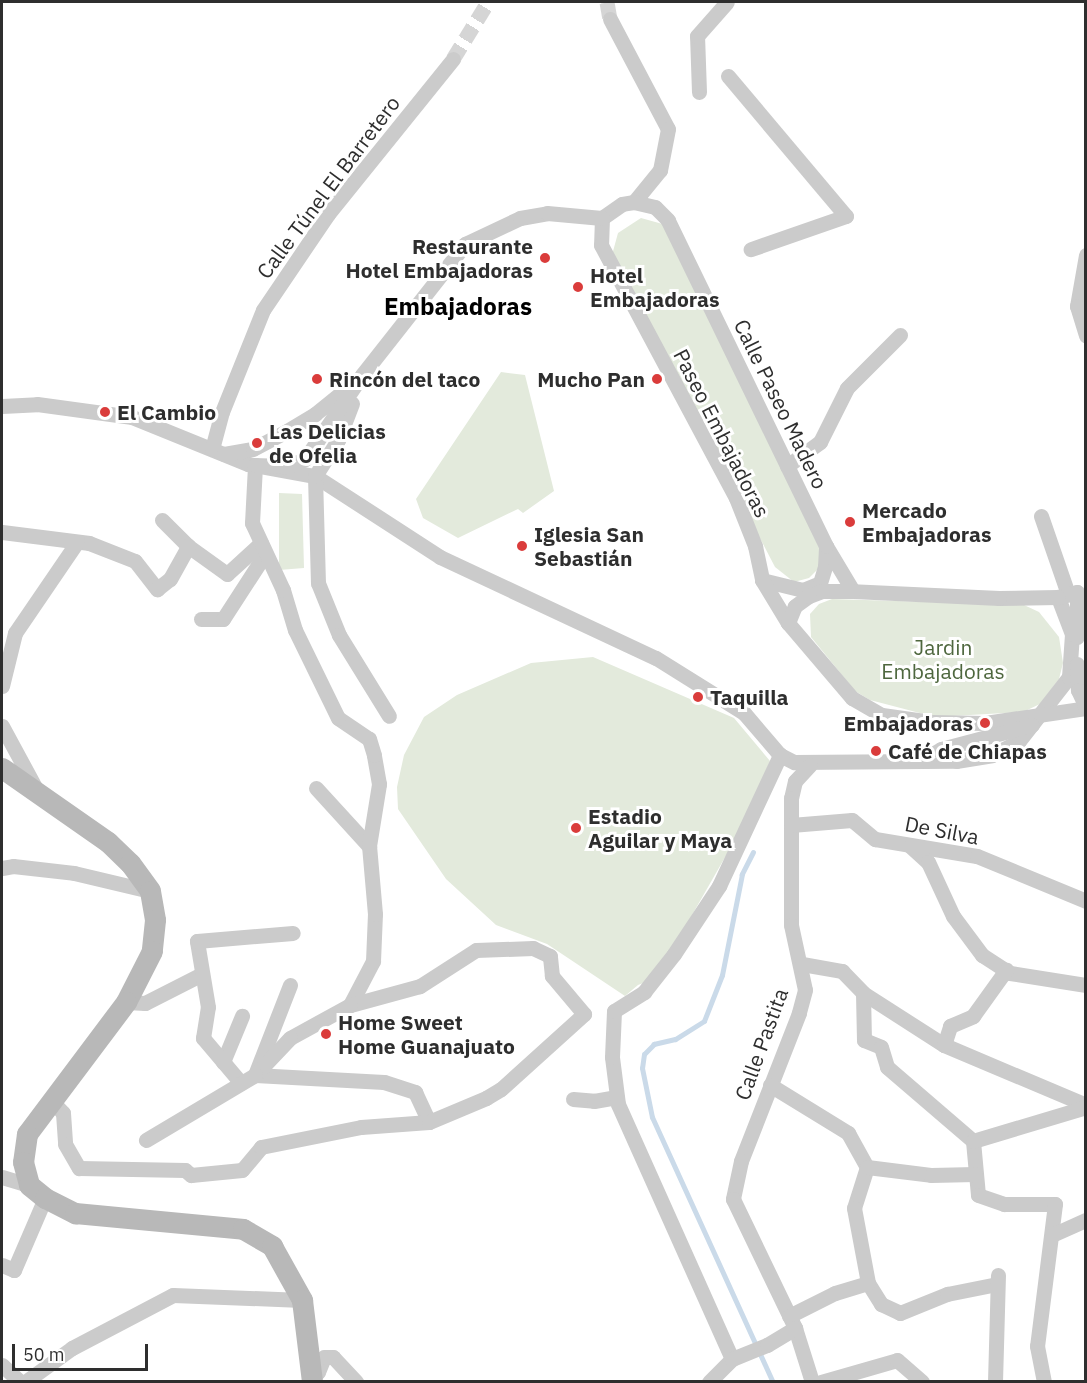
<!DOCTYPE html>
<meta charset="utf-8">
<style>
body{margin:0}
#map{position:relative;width:1087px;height:1383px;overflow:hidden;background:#fff;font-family:"IBM Plex Sans",sans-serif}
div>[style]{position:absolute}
.green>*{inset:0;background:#e3eadc}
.stream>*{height:5px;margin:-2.5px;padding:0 2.5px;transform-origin:2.5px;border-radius:2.5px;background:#cadae9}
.street-tunnel>*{height:15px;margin-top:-7.5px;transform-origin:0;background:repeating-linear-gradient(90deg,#d5d5d5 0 15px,transparent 0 23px)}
.street>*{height:15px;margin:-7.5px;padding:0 7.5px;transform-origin:7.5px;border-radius:7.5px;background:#cbcbcb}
.secondary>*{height:21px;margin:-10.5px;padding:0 10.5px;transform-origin:10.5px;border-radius:10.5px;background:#b8b8b8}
.dots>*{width:16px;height:16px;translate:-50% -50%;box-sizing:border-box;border:3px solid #fff;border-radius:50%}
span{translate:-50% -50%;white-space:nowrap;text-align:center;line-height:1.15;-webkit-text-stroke:6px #fff;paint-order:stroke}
.street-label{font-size:21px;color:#2e2e2e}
.poi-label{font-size:21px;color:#2e2e2e;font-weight:700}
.right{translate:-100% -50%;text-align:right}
.left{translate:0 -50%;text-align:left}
.park-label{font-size:21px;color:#4e673e}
.quarter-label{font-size:24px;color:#000;font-weight:700}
.frame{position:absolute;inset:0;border:3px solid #2e2e2e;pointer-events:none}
.scale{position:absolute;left:12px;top:1344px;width:136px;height:27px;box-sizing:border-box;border:3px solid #2e2e2e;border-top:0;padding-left:8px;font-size:18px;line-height:21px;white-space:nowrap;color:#2e2e2e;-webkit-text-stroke:4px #fff;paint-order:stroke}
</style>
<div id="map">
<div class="green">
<div style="clip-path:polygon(641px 218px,666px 225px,820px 549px,819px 568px,809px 578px,794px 582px,775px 567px,612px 255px,618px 233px)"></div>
<div style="clip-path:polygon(501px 372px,525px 375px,554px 491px,523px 513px,518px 509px,458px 538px,423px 518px,416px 499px)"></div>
<div style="clip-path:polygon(279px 493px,302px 494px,304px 568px,279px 570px)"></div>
<div style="clip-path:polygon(832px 599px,1024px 605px,1039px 612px,1059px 637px,1063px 663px,1059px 679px,1040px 704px,1023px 712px,935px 717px,870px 700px,855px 691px,811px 637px,810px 614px,819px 604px)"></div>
<div style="clip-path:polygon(593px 657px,734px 718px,770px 761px,740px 831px,656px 978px,638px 985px,625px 996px,547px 944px,496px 925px,446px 879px,398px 809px,397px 787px,404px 755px,424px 717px,457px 695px,531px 663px)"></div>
</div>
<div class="stream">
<div style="left:753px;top:852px;width:25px;rotate:117deg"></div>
<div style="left:742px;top:874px;width:103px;rotate:101.2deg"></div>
<div style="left:722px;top:975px;width:49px;rotate:111.4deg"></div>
<div style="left:704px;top:1021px;width:34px;rotate:148deg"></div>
<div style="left:675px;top:1039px;width:22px;rotate:167deg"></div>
<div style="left:654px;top:1044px;width:14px;rotate:135deg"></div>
<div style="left:644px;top:1054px;width:14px;rotate:98deg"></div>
<div style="left:642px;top:1068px;width:50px;rotate:78.5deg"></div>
<div style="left:652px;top:1117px;width:291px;rotate:65.5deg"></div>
</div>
<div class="street-tunnel">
<div style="left:607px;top:2px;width:17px;rotate:80deg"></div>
<div style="left:453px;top:59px;width:67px;rotate:-58.4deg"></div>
</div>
<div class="street">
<div style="left:610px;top:19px;width:124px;rotate:62.2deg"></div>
<div style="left:668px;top:129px;width:42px;rotate:101deg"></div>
<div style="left:660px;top:170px;width:41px;rotate:129.1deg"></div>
<div style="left:728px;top:76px;width:183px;rotate:49.9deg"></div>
<div style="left:846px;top:216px;width:101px;rotate:160.8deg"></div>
<div style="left:699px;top:92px;width:56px;rotate:-92deg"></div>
<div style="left:697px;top:36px;width:45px;rotate:-48.6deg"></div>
<div style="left:1086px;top:255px;width:52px;rotate:100deg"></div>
<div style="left:1077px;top:306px;width:31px;rotate:73deg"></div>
<div style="left:2px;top:406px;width:35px;rotate:-3deg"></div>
<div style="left:37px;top:404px;width:96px;rotate:7.8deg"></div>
<div style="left:132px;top:417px;width:125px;rotate:22.1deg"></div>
<div style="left:248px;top:464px;width:68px;rotate:10.2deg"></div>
<div style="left:315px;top:476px;width:149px;rotate:32.9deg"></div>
<div style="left:440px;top:557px;width:238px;rotate:25.1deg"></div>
<div style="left:656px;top:658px;width:104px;rotate:32deg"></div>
<div style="left:744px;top:713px;width:55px;rotate:49.4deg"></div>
<div style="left:780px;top:755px;width:16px;rotate:27deg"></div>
<div style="left:794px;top:762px;width:162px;rotate:-0.4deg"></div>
<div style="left:956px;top:761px;width:36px;rotate:-9deg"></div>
<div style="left:992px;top:755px;width:30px;rotate:-27deg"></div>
<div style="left:1019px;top:741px;width:81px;rotate:-52deg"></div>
<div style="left:1069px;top:677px;width:43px;rotate:-86deg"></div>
<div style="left:1072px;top:634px;width:40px;rotate:-111deg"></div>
<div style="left:212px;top:449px;width:38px;rotate:-75deg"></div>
<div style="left:222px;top:412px;width:110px;rotate:-68.1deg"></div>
<div style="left:263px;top:310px;width:116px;rotate:-55.9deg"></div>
<div style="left:328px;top:214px;width:199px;rotate:-51.1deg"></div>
<div style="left:224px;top:454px;width:29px;rotate:-10deg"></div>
<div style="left:253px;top:449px;width:38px;rotate:-28deg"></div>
<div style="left:287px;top:431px;width:33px;rotate:-31deg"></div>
<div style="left:315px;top:414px;width:46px;rotate:-38.9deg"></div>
<div style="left:787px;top:466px;width:41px;rotate:-36deg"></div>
<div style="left:820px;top:442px;width:60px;rotate:-63.4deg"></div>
<div style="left:847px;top:388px;width:75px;rotate:-45deg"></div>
<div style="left:315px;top:476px;width:107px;rotate:88.4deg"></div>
<div style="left:318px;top:583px;width:56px;rotate:68deg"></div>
<div style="left:339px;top:635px;width:95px;rotate:58.3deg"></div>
<div style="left:315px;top:476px;width:43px;rotate:-57.4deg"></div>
<div style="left:338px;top:440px;width:39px;rotate:-69deg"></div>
<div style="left:1041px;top:516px;width:83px;rotate:70.9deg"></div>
<div style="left:162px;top:520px;width:37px;rotate:45deg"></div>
<div style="left:188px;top:546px;width:48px;rotate:35.7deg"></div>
<div style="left:227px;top:574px;width:46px;rotate:-42.4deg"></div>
<div style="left:2px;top:532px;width:88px;rotate:7.2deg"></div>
<div style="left:89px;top:543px;width:49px;rotate:21.4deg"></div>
<div style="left:135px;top:561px;width:36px;rotate:52deg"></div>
<div style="left:157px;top:589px;width:16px;rotate:-38deg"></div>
<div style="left:170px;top:579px;width:38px;rotate:-61deg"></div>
<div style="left:762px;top:580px;width:42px;rotate:13.7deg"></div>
<div style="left:803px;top:590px;width:18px;rotate:-22deg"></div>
<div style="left:820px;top:583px;width:17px;rotate:-73deg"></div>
<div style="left:825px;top:567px;width:21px;rotate:-87deg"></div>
<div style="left:1077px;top:592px;width:20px;rotate:165deg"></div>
<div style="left:1058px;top:597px;width:59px;rotate:179deg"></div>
<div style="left:999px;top:598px;width:146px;rotate:-177.3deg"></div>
<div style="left:853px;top:591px;width:52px;rotate:-121deg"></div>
<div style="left:826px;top:546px;width:362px;rotate:-115.9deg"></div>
<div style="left:668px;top:220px;width:18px;rotate:-135deg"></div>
<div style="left:655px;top:207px;width:22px;rotate:-167deg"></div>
<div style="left:634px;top:202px;width:12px;rotate:171deg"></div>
<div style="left:622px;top:204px;width:24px;rotate:145deg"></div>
<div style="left:602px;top:218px;width:27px;rotate:92deg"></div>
<div style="left:601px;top:245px;width:287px;rotate:61.9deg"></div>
<div style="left:736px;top:498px;width:52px;rotate:68.4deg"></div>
<div style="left:755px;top:546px;width:35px;rotate:78deg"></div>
<div style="left:762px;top:580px;width:50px;rotate:58.8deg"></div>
<div style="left:788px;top:623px;width:99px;rotate:49.5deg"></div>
<div style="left:852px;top:698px;width:34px;rotate:30deg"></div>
<div style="left:882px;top:715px;width:50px;rotate:8deg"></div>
<div style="left:932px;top:722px;width:53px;rotate:1.1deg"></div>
<div style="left:985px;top:723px;width:102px;rotate:-8.4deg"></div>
<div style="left:1077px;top:592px;width:45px;rotate:90deg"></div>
<div style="left:201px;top:619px;width:22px"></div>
<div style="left:223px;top:619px;width:77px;rotate:-57.1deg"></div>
<div style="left:788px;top:623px;width:18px;rotate:-68deg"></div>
<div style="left:795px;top:606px;width:17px;rotate:-36deg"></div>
<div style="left:809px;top:596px;width:14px;rotate:-21deg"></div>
<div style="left:822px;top:591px;width:31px"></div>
<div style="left:1077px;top:664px;width:26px;rotate:88deg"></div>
<div style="left:1078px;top:690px;width:19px;rotate:65deg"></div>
<div style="left:2px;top:686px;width:55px;rotate:-76.2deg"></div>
<div style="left:15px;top:633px;width:110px;rotate:-55.7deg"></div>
<div style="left:2px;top:726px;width:72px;rotate:61.6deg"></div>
<div style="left:921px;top:761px;width:23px;rotate:-31deg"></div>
<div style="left:941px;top:749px;width:94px;rotate:-14.8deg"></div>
<div style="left:810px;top:765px;width:22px;rotate:133deg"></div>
<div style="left:795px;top:781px;width:17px;rotate:103deg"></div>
<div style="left:791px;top:798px;width:127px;rotate:90deg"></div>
<div style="left:791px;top:925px;width:66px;rotate:77.8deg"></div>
<div style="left:805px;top:990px;width:24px;rotate:105deg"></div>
<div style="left:799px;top:1013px;width:159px;rotate:111.4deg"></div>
<div style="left:741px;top:1161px;width:39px;rotate:102deg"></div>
<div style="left:733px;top:1199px;width:143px;rotate:64.3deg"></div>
<div style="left:795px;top:1328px;width:57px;rotate:72.5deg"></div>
<div style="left:316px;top:788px;width:79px;rotate:47.6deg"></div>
<div style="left:791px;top:825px;width:61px;rotate:-4.7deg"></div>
<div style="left:852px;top:820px;width:30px;rotate:40deg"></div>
<div style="left:875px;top:839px;width:103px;rotate:9.5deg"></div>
<div style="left:977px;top:856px;width:118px;rotate:22.4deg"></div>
<div style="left:910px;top:846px;width:24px;rotate:42deg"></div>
<div style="left:928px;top:862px;width:60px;rotate:65.2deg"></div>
<div style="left:953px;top:916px;width:49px;rotate:53.4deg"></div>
<div style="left:982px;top:955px;width:33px;rotate:33deg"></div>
<div style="left:1010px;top:973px;width:77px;rotate:9deg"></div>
<div style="left:2px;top:868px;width:11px;rotate:-10deg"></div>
<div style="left:13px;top:866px;width:61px;rotate:6.5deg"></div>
<div style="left:74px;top:873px;width:78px;rotate:13.3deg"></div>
<div style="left:802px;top:964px;width:41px;rotate:9.9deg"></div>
<div style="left:842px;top:971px;width:30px;rotate:46deg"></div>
<div style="left:863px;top:993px;width:96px;rotate:32.7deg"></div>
<div style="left:944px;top:1045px;width:154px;rotate:22.9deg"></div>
<div style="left:290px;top:985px;width:97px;rotate:111.3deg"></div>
<div style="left:255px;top:1075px;width:129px;rotate:3.1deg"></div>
<div style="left:384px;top:1082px;width:33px;rotate:18deg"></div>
<div style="left:415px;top:1092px;width:33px;rotate:65deg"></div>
<div style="left:863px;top:993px;width:47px;rotate:88.8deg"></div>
<div style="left:864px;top:1040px;width:18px;rotate:22deg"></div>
<div style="left:881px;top:1047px;width:21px;rotate:73deg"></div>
<div style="left:887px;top:1067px;width:113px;rotate:40.7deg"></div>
<div style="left:973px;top:1141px;width:54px;rotate:84.7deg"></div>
<div style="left:978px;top:1195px;width:28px;rotate:19deg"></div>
<div style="left:1004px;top:1204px;width:51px"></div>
<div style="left:1055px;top:1204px;width:143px;rotate:97.2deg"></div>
<div style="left:1037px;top:1346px;width:37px;rotate:79deg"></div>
<div style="left:126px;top:1002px;width:19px;rotate:3deg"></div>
<div style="left:145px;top:1003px;width:64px;rotate:-27deg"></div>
<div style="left:350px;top:1005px;width:50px;rotate:-62.4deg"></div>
<div style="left:373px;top:961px;width:47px;rotate:-87.6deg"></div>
<div style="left:375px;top:914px;width:68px;rotate:-95deg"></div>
<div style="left:369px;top:846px;width:63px;rotate:-80.8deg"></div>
<div style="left:379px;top:784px;width:29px;rotate:-100deg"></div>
<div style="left:374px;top:755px;width:17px;rotate:-107deg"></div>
<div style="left:369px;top:739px;width:37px;rotate:-146deg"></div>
<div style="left:338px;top:718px;width:98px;rotate:-116deg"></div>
<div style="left:295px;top:630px;width:42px;rotate:-106.7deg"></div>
<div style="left:283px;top:590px;width:74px;rotate:-114.8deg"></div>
<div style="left:252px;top:523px;width:58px;rotate:-87deg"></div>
<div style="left:255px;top:465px;width:33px;rotate:2deg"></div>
<div style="left:288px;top:466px;width:18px;rotate:-22deg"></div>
<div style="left:305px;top:459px;width:102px;rotate:-55.8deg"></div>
<div style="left:362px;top:375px;width:167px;rotate:-51.8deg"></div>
<div style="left:465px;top:244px;width:61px;rotate:-25.3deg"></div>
<div style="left:520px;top:218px;width:27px;rotate:-10deg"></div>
<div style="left:547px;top:213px;width:55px;rotate:5.2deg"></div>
<div style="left:944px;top:1045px;width:20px;rotate:-72deg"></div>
<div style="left:950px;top:1026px;width:25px;rotate:-23deg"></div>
<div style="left:973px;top:1016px;width:57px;rotate:-54.3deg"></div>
<div style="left:223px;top:1062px;width:50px;rotate:-67.6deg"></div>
<div style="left:241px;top:1083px;width:59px;rotate:-130.2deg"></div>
<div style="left:203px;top:1038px;width:31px;rotate:-81deg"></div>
<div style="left:208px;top:1007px;width:67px;rotate:-99.5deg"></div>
<div style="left:197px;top:941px;width:96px;rotate:-4.8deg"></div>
<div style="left:770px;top:1085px;width:92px;rotate:31.6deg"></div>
<div style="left:848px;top:1133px;width:39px;rotate:61deg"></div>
<div style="left:867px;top:1167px;width:43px;rotate:107.6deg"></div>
<div style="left:854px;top:1208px;width:76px;rotate:79.4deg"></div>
<div style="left:868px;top:1283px;width:25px;rotate:58deg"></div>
<div style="left:881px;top:1304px;width:21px;rotate:25deg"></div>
<div style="left:900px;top:1313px;width:51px;rotate:-22deg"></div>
<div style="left:947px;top:1294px;width:51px;rotate:-11.3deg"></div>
<div style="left:50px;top:1099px;width:19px;rotate:47deg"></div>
<div style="left:63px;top:1113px;width:31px;rotate:86deg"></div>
<div style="left:65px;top:1144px;width:28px;rotate:60deg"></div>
<div style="left:79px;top:1168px;width:106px;rotate:1.1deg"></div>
<div style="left:185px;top:1170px;width:8px;rotate:40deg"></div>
<div style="left:191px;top:1175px;width:51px;rotate:-5.6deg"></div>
<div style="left:242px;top:1170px;width:30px;rotate:-50deg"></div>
<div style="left:261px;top:1147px;width:102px;rotate:-11.3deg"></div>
<div style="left:361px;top:1127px;width:68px;rotate:-4.2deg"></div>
<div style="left:429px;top:1122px;width:62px;rotate:-22.8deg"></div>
<div style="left:486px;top:1098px;width:17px;rotate:-31deg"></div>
<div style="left:501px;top:1089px;width:112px;rotate:-42.1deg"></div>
<div style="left:584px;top:1014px;width:50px;rotate:-130.1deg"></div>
<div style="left:552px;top:976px;width:20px;rotate:-96deg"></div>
<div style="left:550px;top:956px;width:19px;rotate:-155deg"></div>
<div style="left:533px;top:948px;width:57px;rotate:178deg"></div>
<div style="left:476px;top:950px;width:67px;rotate:147.3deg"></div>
<div style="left:420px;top:986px;width:73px;rotate:164.8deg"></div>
<div style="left:350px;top:1005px;width:68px;rotate:151.2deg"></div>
<div style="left:290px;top:1038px;width:51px;rotate:133.4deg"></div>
<div style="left:255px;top:1075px;width:127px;rotate:149.2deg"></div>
<div style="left:573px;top:1099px;width:21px;rotate:5deg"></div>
<div style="left:594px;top:1101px;width:23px;rotate:-10deg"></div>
<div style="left:973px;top:1141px;width:118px;rotate:-16.7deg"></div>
<div style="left:867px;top:1167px;width:64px;rotate:7.1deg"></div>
<div style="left:931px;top:1175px;width:44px;rotate:-1.3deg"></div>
<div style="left:2px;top:1177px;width:28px;rotate:17deg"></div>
<div style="left:1052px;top:1235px;width:37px;rotate:-24deg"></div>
<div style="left:2px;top:1265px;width:13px;rotate:23deg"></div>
<div style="left:14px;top:1270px;width:78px;rotate:-66.7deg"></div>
<div style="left:789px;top:1316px;width:51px;rotate:-26.6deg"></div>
<div style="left:835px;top:1293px;width:34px;rotate:-17deg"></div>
<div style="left:732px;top:1359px;width:279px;rotate:-114.1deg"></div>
<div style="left:618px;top:1104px;width:47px;rotate:-97.3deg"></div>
<div style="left:612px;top:1057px;width:46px;rotate:-87.5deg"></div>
<div style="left:614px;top:1011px;width:36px;rotate:-32deg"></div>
<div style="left:644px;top:992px;width:48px;rotate:-51.7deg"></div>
<div style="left:674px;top:954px;width:82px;rotate:-56.5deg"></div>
<div style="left:719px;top:886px;width:145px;rotate:-65deg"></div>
<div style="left:2px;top:1365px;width:25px;rotate:43deg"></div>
<div style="left:310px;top:1372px;width:8px"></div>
<div style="left:318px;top:1372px;width:16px;rotate:-68deg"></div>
<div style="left:324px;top:1357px;width:9px"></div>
<div style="left:333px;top:1357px;width:34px;rotate:47deg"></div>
<div style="left:25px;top:1382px;width:58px;rotate:-35.9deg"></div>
<div style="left:72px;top:1348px;width:114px;rotate:-27.7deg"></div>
<div style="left:173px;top:1295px;width:129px;rotate:2.2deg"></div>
<div style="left:709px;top:1382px;width:33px;rotate:-45deg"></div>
<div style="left:732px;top:1359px;width:38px;rotate:-22deg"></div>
<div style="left:767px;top:1345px;width:33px;rotate:-31deg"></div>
<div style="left:821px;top:1382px;width:79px;rotate:-16.1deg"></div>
<div style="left:897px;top:1360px;width:33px;rotate:41deg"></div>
<div style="left:995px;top:1382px;width:107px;rotate:-88.4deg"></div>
</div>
<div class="secondary">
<div style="left:2px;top:768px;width:129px;rotate:34.9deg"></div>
<div style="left:108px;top:842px;width:30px;rotate:44deg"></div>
<div style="left:130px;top:863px;width:34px;rotate:54deg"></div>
<div style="left:150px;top:891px;width:29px;rotate:80deg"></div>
<div style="left:155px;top:920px;width:31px;rotate:96deg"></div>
<div style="left:152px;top:951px;width:57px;rotate:117deg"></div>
<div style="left:126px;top:1002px;width:165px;rotate:126.9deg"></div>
<div style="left:27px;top:1134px;width:28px;rotate:98deg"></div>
<div style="left:23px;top:1162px;width:24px;rotate:75deg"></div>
<div style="left:29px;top:1185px;width:21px;rotate:39deg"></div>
<div style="left:45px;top:1198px;width:34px;rotate:27deg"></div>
<div style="left:75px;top:1213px;width:169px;rotate:5.4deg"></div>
<div style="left:243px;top:1229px;width:34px;rotate:30deg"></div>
<div style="left:272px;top:1246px;width:62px;rotate:60.9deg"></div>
<div style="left:302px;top:1300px;width:83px;rotate:83deg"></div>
</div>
<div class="dots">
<div style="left:545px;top:258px;background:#da3c3b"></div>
<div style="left:578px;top:287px;background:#da3c3b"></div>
<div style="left:317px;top:379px;background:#da3c3b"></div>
<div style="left:657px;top:379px;background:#da3c3b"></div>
<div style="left:105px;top:412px;background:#da3c3b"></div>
<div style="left:257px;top:443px;background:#da3c3b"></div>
<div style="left:850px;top:522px;background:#da3c3b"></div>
<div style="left:522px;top:546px;background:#da3c3b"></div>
<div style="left:698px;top:697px;background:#da3c3b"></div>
<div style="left:985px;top:723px;background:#da3c3b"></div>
<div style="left:876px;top:751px;background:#da3c3b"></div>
<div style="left:576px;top:828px;background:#da3c3b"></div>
<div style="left:326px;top:1034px;background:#da3c3b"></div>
</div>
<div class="street-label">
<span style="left:328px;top:187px;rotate:-53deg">Calle Túnel El Barretero</span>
<span style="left:781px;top:404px;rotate:64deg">Calle Paseo Madero</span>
<span style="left:722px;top:433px;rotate:63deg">Paseo Embajadoras</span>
<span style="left:942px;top:830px;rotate:11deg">De Silva</span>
<span style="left:761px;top:1044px;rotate:-70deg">Calle Pastita</span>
</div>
<div class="poi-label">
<span class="right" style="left:533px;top:258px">Restaurante<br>Hotel Embajadoras</span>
<span class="left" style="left:590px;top:287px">Hotel<br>Embajadoras</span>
<span class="left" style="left:329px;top:379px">Rincón del taco</span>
<span class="right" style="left:645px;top:379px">Mucho Pan</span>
<span class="left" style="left:117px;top:412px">El Cambio</span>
<span class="left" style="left:269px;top:443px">Las Delicias<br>de Ofelia</span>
<span class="left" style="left:862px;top:522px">Mercado<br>Embajadoras</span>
<span class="left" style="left:534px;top:546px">Iglesia San<br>Sebastián</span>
<span class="left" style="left:710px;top:697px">Taquilla</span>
<span class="right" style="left:973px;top:723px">Embajadoras</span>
<span class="left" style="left:888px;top:751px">Café de Chiapas</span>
<span class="left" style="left:588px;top:828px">Estadio<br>Aguilar y Maya</span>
<span class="left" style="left:338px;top:1034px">Home Sweet<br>Home Guanajuato</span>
</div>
<div class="park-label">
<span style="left:943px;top:659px">Jardin<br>Embajadoras</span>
</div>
<div class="quarter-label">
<span style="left:458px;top:307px">Embajadoras</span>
</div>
<div class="frame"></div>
<div class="scale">50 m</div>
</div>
